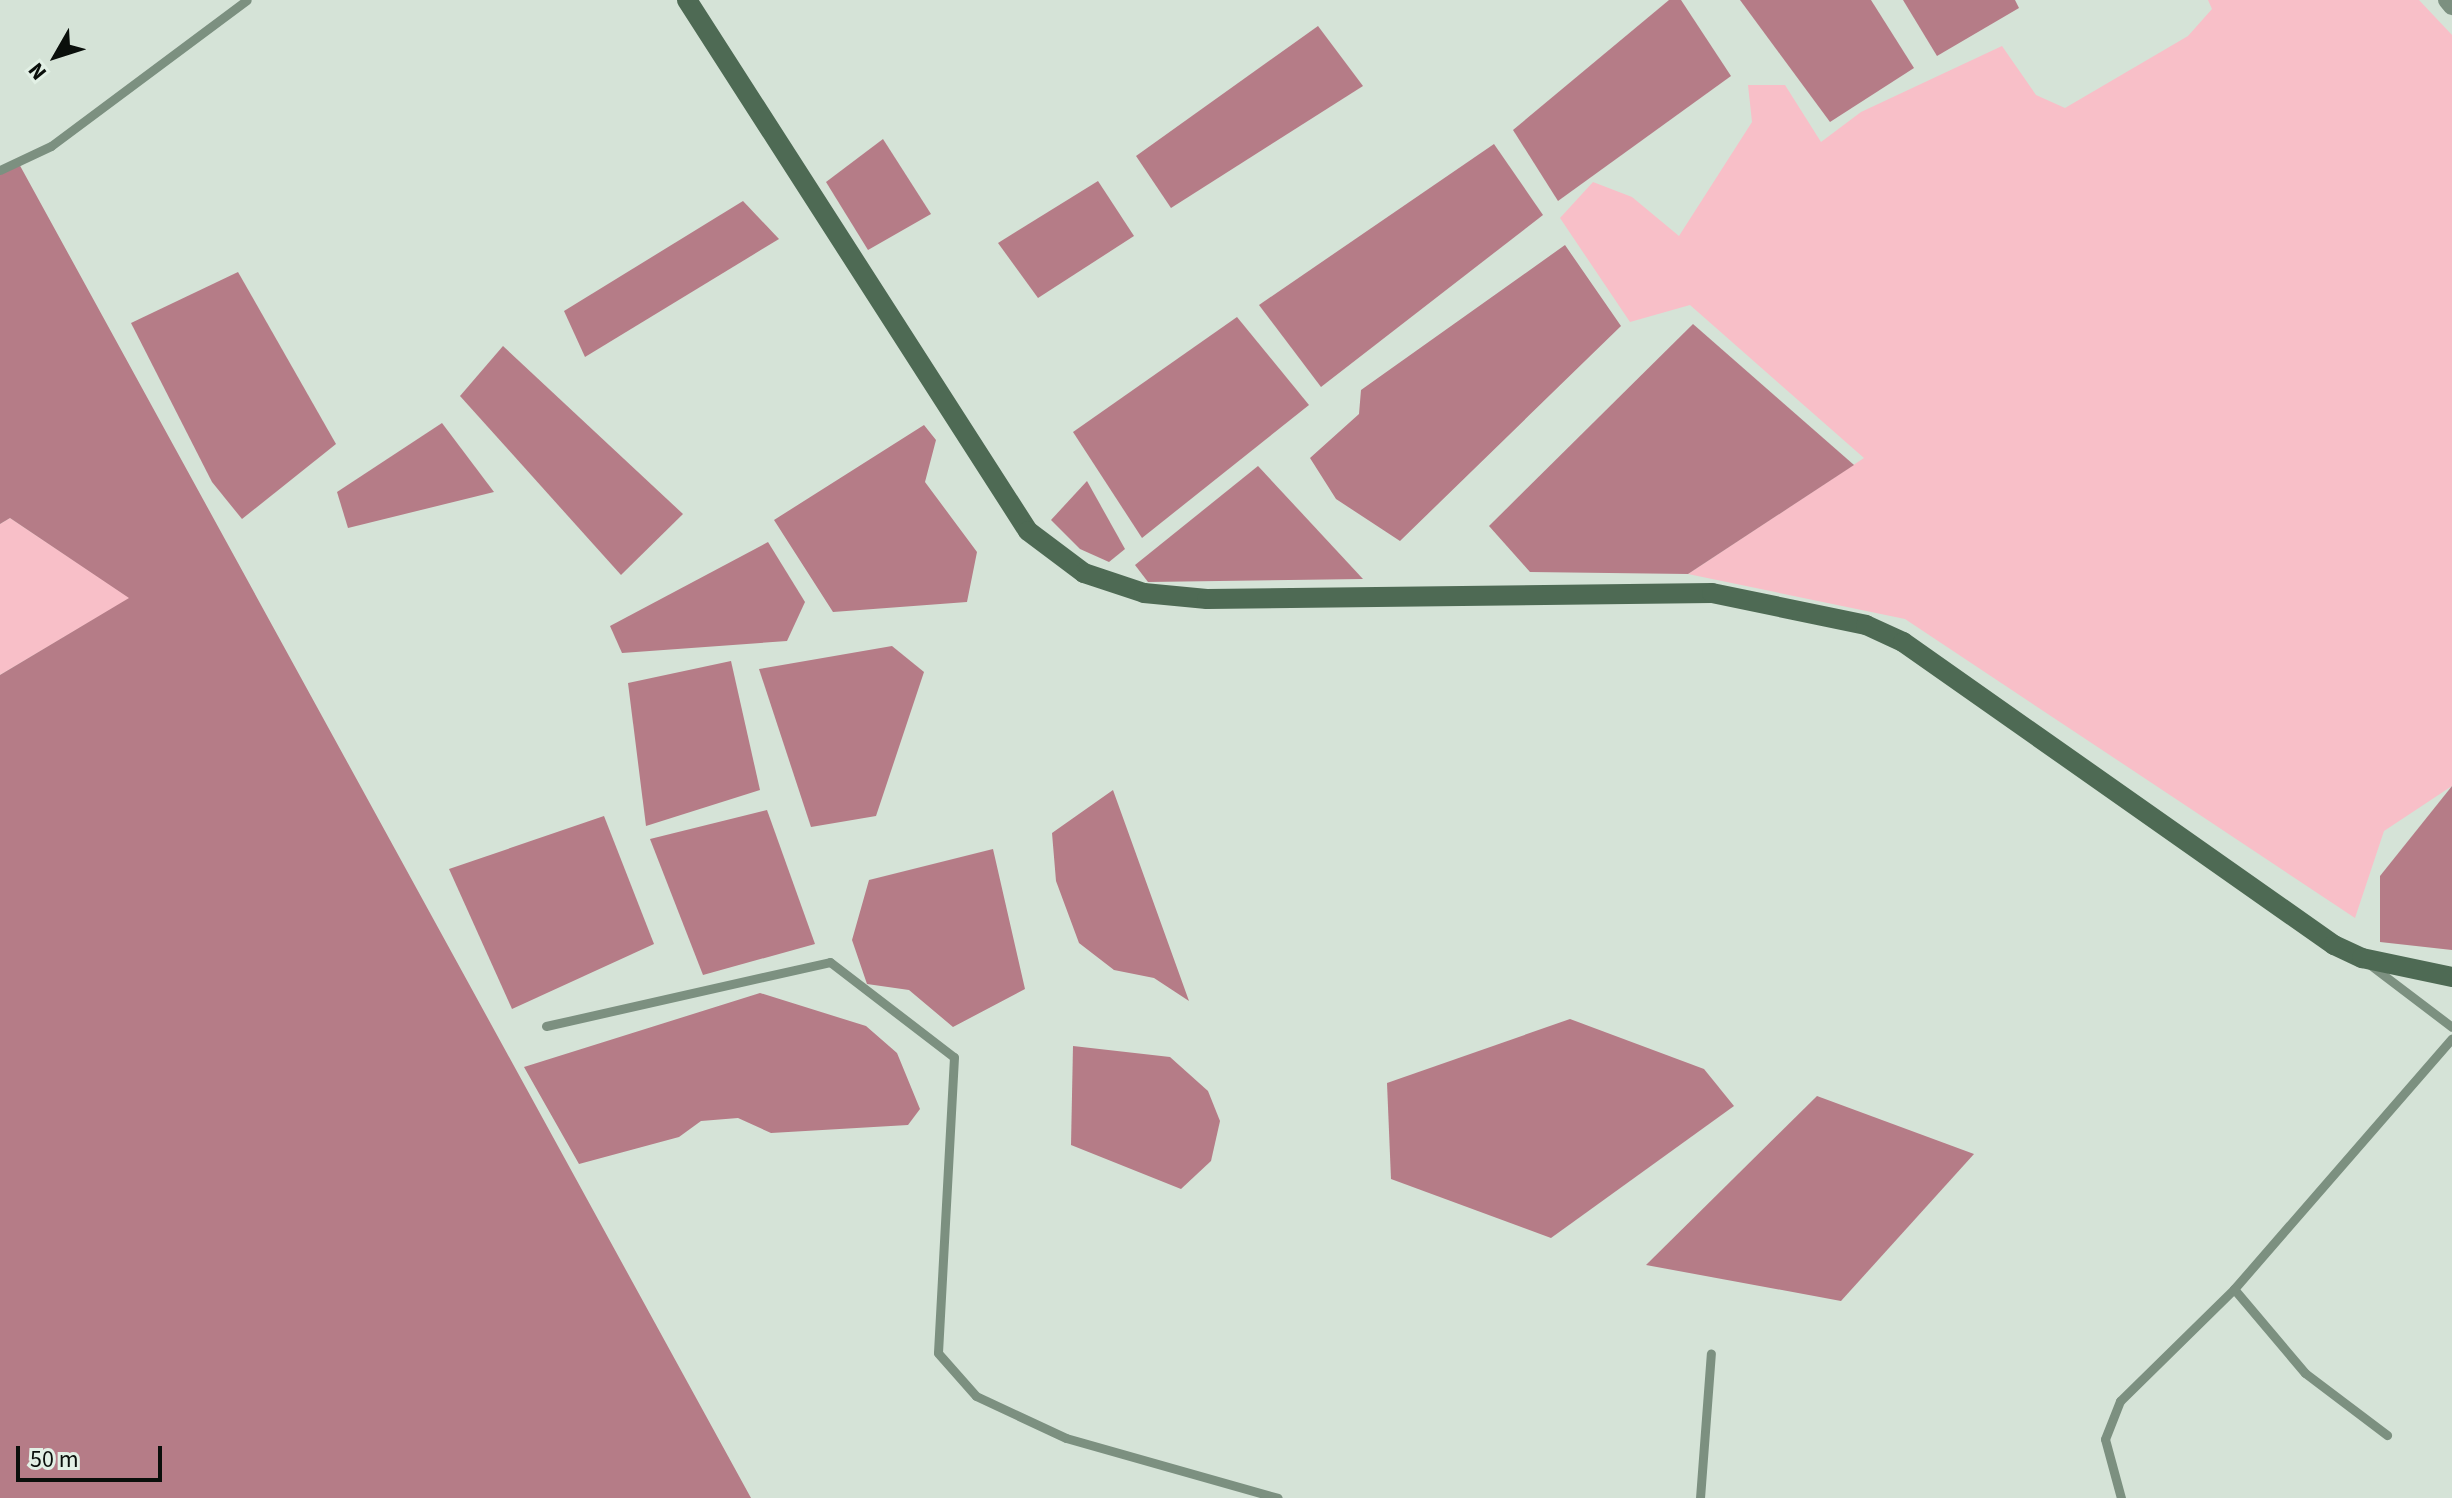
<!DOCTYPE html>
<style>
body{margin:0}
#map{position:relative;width:2452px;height:1498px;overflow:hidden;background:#d5e3d7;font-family:"Source Sans 3",sans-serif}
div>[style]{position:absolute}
.green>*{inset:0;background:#f8bfc8}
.water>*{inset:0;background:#b57c87}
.lane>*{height:9px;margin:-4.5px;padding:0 4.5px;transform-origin:4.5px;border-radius:4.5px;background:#7c9080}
.street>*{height:18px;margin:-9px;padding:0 9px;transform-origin:9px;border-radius:9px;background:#7c9080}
.secondary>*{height:20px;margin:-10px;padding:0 10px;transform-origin:10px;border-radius:10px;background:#4e6a54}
span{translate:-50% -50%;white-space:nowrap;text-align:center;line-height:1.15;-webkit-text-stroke:8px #e2f0e5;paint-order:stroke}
.north{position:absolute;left:16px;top:16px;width:80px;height:80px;-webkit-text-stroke:6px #e2f0e5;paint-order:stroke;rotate:231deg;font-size:22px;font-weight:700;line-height:32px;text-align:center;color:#0a0f0b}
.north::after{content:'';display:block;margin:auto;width:28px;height:36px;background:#0a0f0b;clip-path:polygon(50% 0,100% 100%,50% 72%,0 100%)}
.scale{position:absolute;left:16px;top:1446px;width:146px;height:36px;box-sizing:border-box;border:4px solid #0a0f0b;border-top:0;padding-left:10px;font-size:24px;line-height:28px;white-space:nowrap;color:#0a0f0b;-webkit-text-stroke:6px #e2f0e5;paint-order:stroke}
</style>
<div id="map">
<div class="green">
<div style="clip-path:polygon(2208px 0,2419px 0,2452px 35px,2452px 786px,2384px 831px,2355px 918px,1905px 619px,1688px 574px,1864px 458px,1690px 305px,1630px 322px,1560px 218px,1593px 182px,1632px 197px,1679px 236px,1752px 122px,1748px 85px,1785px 85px,1821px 142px,1861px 112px,2002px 46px,2036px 95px,2065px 108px,2188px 36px,2212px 9px)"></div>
<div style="clip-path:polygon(10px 518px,130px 598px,0 675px,0 524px)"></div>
</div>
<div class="water">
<div style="clip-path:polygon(1669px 0,1681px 0,1731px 76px,1558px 201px,1513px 130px)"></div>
<div style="clip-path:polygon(1740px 0,1871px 0,1914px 68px,1830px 122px)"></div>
<div style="clip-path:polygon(1903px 0,2015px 0,2019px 8px,1937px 56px)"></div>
<div style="clip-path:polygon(1318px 26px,1363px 86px,1171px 208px,1136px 156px)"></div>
<div style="clip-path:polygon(883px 139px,931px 214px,868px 250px,826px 182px)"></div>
<div style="clip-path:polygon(1494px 144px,1543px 215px,1321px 387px,1259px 305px)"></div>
<div style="clip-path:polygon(18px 162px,751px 1498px,0 1498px,0 675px,129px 598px,10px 518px,0 524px,0 168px)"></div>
<div style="clip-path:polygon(1098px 181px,1134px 236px,1038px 298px,998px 243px)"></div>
<div style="clip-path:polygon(743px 201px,779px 239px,585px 357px,564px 311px)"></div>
<div style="clip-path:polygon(1565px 245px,1621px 326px,1400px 541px,1336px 499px,1310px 458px,1359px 414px,1361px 390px)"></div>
<div style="clip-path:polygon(238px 272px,336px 444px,242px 519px,212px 482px,131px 323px)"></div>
<div style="clip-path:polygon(1237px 317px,1309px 405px,1142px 538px,1073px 432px)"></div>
<div style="clip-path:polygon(1693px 324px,1854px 465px,1688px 574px,1530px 572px,1489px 526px)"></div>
<div style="clip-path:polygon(503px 346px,683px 514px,621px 575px,460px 396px)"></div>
<div style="clip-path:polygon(442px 423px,494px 492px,348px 528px,337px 492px)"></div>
<div style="clip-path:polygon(924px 425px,936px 440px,925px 482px,977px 552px,967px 602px,833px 612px,774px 520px)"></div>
<div style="clip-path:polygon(1258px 466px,1363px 579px,1148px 582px,1135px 565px)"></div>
<div style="clip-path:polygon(1087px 481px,1125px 549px,1109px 562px,1080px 549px,1051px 520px)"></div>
<div style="clip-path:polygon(768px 542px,805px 602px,787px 641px,622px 653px,610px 626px)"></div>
<div style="clip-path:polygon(892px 646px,924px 672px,876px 816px,811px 827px,759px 669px)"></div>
<div style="clip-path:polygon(731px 661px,760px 790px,646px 826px,628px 683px)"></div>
<div style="clip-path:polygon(2452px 786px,2452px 950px,2380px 942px,2380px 876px)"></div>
<div style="clip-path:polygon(1113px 790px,1189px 1001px,1154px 978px,1114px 970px,1079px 943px,1056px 881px,1052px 833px)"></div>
<div style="clip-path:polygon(767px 810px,815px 944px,703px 975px,650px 839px)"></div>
<div style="clip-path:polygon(604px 816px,654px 944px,512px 1009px,449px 869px)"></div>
<div style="clip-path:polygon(993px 849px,1025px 989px,953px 1027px,909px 990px,867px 984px,852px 940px,869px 880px)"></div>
<div style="clip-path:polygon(760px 993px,866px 1026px,897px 1053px,920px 1109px,908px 1125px,771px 1133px,738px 1118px,701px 1121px,679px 1137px,579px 1164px,524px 1067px)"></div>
<div style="clip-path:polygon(1570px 1019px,1704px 1069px,1734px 1106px,1551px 1238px,1391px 1179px,1387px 1083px)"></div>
<div style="clip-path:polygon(1073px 1046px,1170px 1057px,1208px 1091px,1220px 1121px,1211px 1161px,1181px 1189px,1071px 1145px)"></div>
<div style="clip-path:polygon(1817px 1096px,1974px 1154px,1841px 1301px,1646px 1265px)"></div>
</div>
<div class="lane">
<div style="left:0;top:170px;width:56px;rotate:-25.2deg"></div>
<div style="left:51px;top:146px;width:244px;rotate:-36.7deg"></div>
<div style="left:2369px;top:964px;width:104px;rotate:37.2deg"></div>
<div style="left:546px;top:1026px;width:291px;rotate:-12.7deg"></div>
<div style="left:830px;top:962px;width:156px;rotate:37.5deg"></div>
<div style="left:954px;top:1057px;width:296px;rotate:93.1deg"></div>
<div style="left:938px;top:1353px;width:57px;rotate:48.5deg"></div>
<div style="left:976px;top:1396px;width:99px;rotate:25deg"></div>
<div style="left:1066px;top:1438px;width:220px;rotate:15.8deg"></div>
<div style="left:2234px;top:1289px;width:110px;rotate:49.8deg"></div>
<div style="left:2305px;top:1373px;width:103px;rotate:37.1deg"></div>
<div style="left:1700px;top:1498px;width:145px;rotate:-85.7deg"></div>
<div style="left:2121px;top:1498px;width:61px;rotate:-105.2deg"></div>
<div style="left:2105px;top:1439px;width:41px;rotate:-68.5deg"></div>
<div style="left:2120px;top:1401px;width:160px;rotate:-44.5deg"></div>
<div style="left:2234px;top:1289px;width:332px;rotate:-49deg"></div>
</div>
<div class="street">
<div style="left:2447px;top:0;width:8px;rotate:50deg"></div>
</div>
<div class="secondary">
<div style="left:687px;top:0;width:631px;rotate:57.29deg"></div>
<div style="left:1028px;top:531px;width:70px;rotate:36.9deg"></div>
<div style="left:1084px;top:573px;width:63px;rotate:18.4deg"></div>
<div style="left:1144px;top:593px;width:63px;rotate:5.4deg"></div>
<div style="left:1207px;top:599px;width:505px;rotate:-0.68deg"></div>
<div style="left:1712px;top:593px;width:157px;rotate:11.7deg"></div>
<div style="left:1866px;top:625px;width:41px;rotate:24.7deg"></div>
<div style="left:1903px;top:642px;width:527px;rotate:35.11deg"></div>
<div style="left:2334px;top:945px;width:31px;rotate:25deg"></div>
<div style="left:2362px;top:958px;width:92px;rotate:11.9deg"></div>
</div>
<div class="north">N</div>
<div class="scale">50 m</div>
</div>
